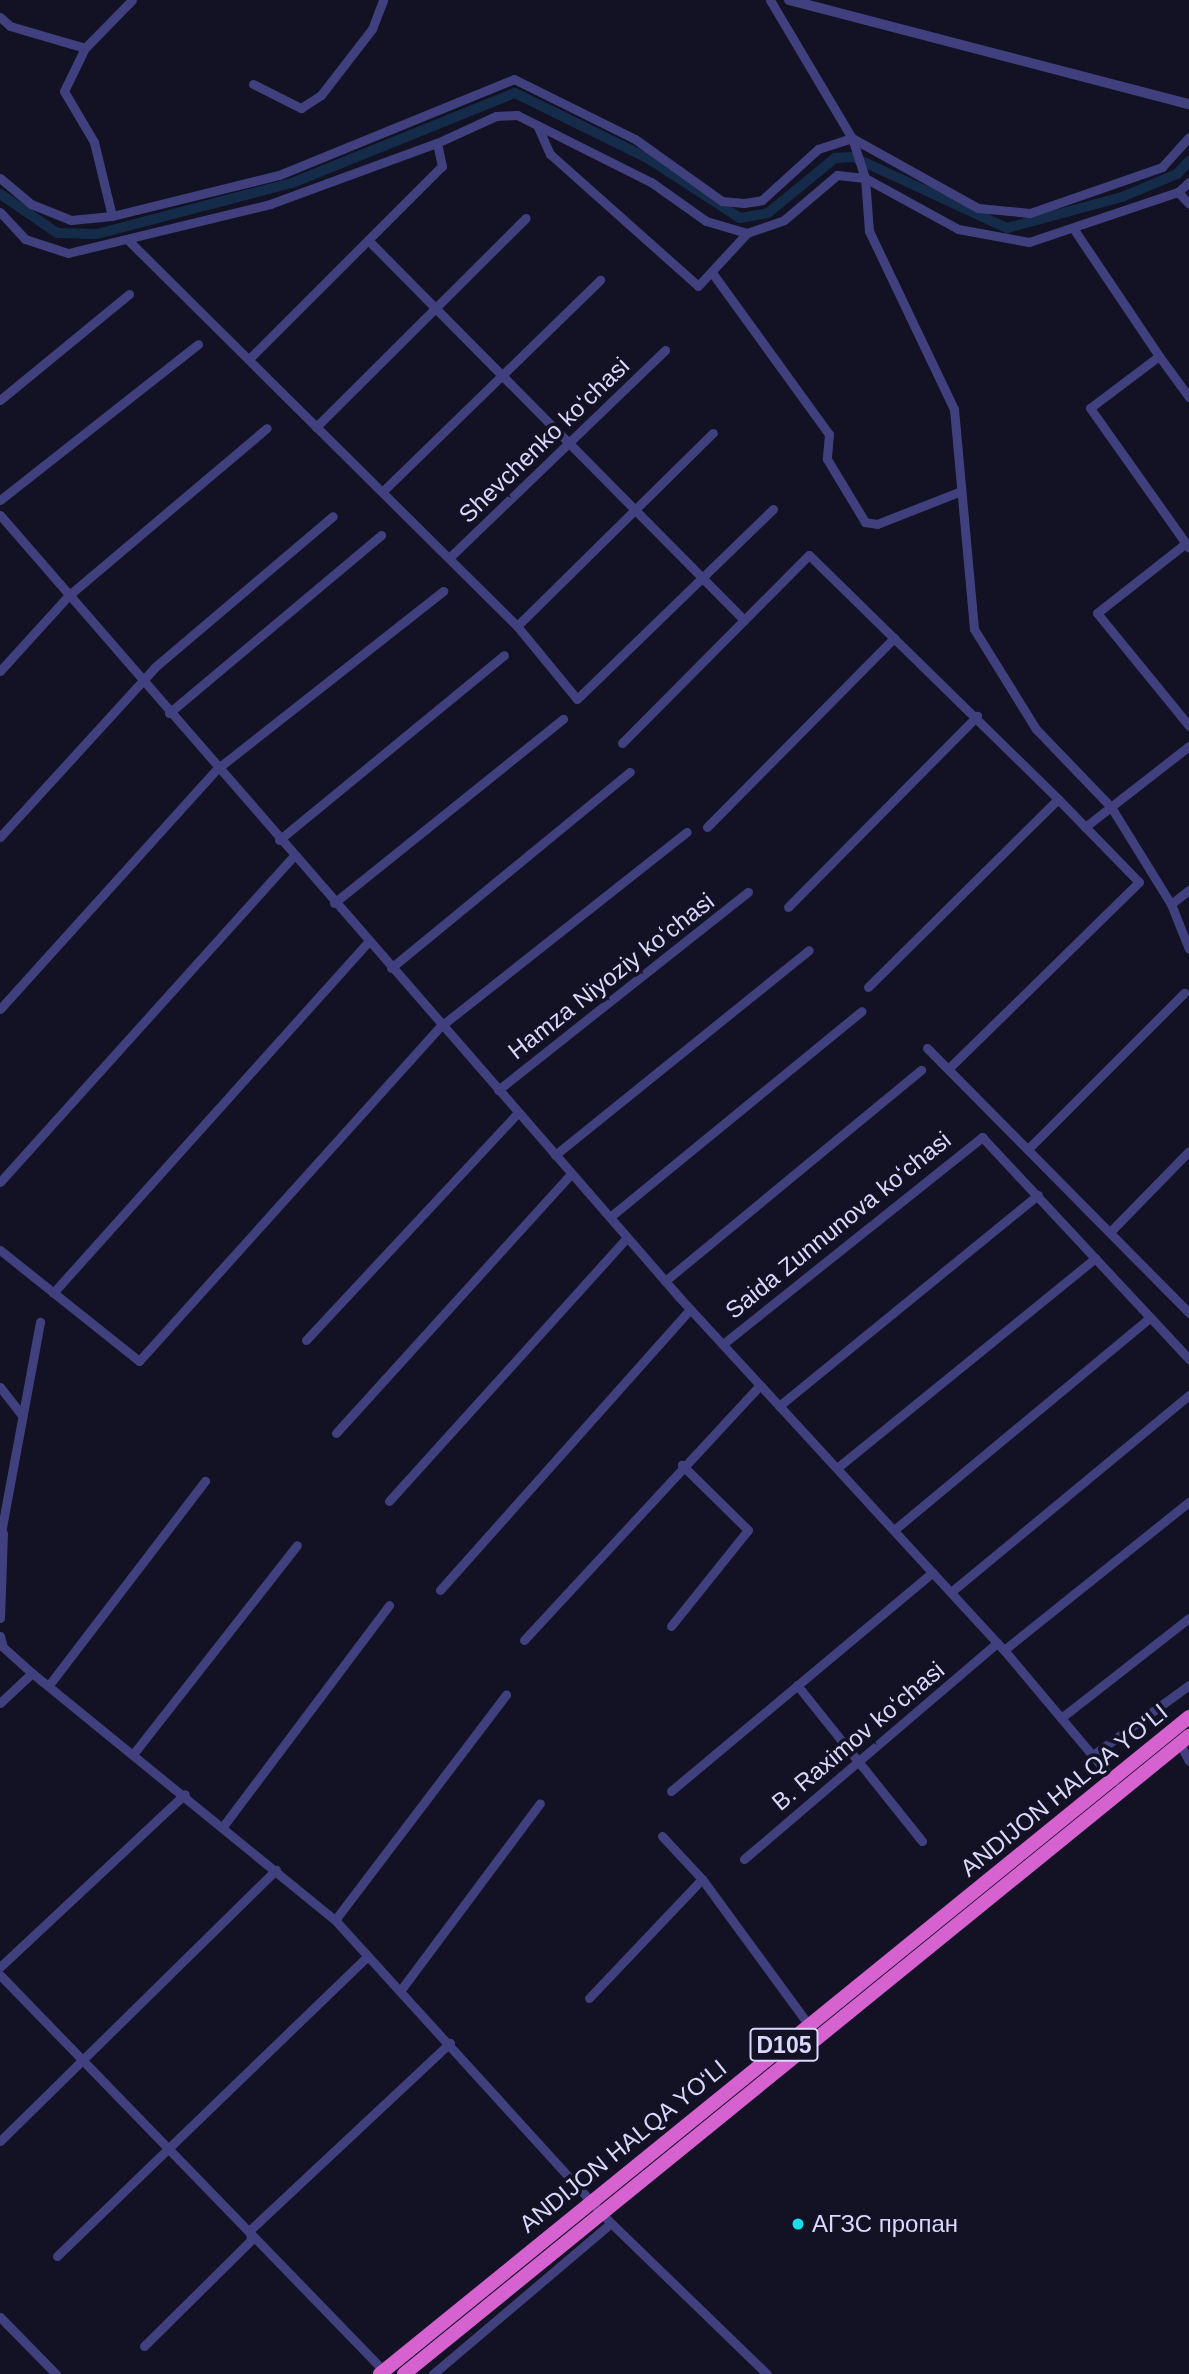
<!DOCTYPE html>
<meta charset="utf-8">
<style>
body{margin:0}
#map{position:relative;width:1189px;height:2374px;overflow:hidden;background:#131124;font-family:Helvetica,sans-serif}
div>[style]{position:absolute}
.canal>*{height:10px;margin:-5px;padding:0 5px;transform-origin:5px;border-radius:5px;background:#142c4a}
.minor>*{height:9px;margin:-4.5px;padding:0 4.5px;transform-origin:4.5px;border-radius:4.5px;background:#40407f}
.tertiary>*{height:10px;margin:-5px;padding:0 5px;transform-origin:5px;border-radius:5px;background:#40407f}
.trunk>*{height:14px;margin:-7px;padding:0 7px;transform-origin:7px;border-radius:7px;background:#d562cf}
.dots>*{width:19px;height:19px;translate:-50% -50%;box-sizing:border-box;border:4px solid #131124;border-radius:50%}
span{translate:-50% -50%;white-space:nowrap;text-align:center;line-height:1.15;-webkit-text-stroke:7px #131124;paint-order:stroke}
.shield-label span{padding:2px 5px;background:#131124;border:2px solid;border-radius:5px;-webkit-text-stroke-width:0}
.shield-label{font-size:23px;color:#d9d7fc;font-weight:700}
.street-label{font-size:24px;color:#d9d7fc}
.poi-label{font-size:24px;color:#d9d7fc}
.left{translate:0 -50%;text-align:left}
</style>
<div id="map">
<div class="canal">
<div style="left:0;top:194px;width:69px;rotate:34.4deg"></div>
<div style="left:57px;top:233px;width:40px;rotate:1.4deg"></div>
<div style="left:97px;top:234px;width:202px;rotate:-14.7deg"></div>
<div style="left:292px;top:183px;width:240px;rotate:-22deg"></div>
<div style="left:515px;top:93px;width:149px;rotate:26.2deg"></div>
<div style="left:649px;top:159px;width:108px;rotate:33deg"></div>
<div style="left:740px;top:218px;width:28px;rotate:-10deg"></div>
<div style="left:768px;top:213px;width:87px;rotate:-39.4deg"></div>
<div style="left:835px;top:158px;width:18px;rotate:-3deg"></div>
<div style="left:853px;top:157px;width:170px;rotate:24.8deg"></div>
<div style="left:1007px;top:228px;width:119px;rotate:-15.1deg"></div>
<div style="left:1122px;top:197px;width:60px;rotate:-22.7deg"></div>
<div style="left:1177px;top:174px;width:18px;rotate:-47deg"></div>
</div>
<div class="minor">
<div style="left:770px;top:0;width:161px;rotate:59.3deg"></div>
<div style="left:852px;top:138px;width:42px;rotate:72deg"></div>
<div style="left:865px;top:178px;width:53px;rotate:85.7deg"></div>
<div style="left:869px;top:231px;width:197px;rotate:64.5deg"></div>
<div style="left:954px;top:409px;width:221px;rotate:84.8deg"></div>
<div style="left:974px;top:629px;width:118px;rotate:58.2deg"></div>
<div style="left:1036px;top:729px;width:108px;rotate:46.1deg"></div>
<div style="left:1111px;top:807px;width:114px;rotate:58.3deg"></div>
<div style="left:1171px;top:904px;width:48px;rotate:68.2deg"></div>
<div style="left:0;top:17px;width:13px;rotate:42deg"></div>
<div style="left:10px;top:26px;width:78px;rotate:16.3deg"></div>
<div style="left:253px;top:84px;width:54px;rotate:26.6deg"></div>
<div style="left:301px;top:108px;width:24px;rotate:-33deg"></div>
<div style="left:321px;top:95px;width:83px;rotate:-52.3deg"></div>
<div style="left:372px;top:29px;width:31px;rotate:-69deg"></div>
<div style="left:537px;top:125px;width:32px;rotate:66deg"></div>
<div style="left:550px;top:154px;width:198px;rotate:41.7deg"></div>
<div style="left:698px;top:286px;width:72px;rotate:-47.2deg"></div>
<div style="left:747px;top:233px;width:39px;rotate:-19deg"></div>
<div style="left:784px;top:220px;width:70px;rotate:-40.3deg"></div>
<div style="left:837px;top:175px;width:28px;rotate:6deg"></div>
<div style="left:865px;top:178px;width:106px;rotate:28.7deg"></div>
<div style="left:958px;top:229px;width:72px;rotate:10.4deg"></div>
<div style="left:1029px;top:242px;width:157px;rotate:-18.6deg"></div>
<div style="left:1178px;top:192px;width:15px;rotate:-42deg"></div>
<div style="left:437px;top:143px;width:65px;rotate:-24.6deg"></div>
<div style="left:496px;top:116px;width:21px;rotate:-3deg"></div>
<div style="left:517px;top:115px;width:150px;rotate:26.6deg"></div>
<div style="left:651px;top:182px;width:67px;rotate:35.3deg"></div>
<div style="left:706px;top:221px;width:43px;rotate:16.3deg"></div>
<div style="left:0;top:178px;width:40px;rotate:40deg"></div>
<div style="left:31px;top:204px;width:43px;rotate:21.8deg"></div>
<div style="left:71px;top:220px;width:41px;rotate:-5.6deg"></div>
<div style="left:112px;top:216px;width:76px;rotate:-103.7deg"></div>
<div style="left:94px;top:142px;width:59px;rotate:-120.5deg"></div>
<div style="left:64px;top:91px;width:48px;rotate:-64deg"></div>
<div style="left:85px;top:48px;width:67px;rotate:-45.6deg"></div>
<div style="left:1178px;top:192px;width:16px;rotate:47deg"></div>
<div style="left:0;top:212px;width:37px;rotate:47deg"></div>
<div style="left:25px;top:239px;width:45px;rotate:18deg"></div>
<div style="left:68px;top:253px;width:208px;rotate:-13.6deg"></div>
<div style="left:270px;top:204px;width:178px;rotate:-20.1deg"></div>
<div style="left:437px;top:143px;width:24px;rotate:78deg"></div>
<div style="left:442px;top:166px;width:105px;rotate:135deg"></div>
<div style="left:112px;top:216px;width:172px;rotate:-13.8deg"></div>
<div style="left:279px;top:175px;width:254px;rotate:-22.2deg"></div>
<div style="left:514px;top:79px;width:135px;rotate:26.4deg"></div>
<div style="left:635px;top:139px;width:107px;rotate:35.5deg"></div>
<div style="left:722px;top:201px;width:22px;rotate:5deg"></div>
<div style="left:744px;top:203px;width:18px;rotate:-9deg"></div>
<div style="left:762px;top:200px;width:76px;rotate:-42.3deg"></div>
<div style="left:818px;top:149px;width:36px;rotate:-18deg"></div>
<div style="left:852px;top:138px;width:144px;rotate:29.1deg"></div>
<div style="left:978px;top:208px;width:52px;rotate:5.5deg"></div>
<div style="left:1030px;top:213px;width:140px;rotate:-19.2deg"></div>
<div style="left:1162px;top:167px;width:40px;rotate:-48deg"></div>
<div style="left:1075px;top:231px;width:151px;rotate:56.1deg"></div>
<div style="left:128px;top:240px;width:548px;rotate:44.78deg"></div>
<div style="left:517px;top:626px;width:94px;rotate:50.6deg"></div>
<div style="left:577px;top:699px;width:273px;rotate:-44.1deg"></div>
<div style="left:713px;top:274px;width:198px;rotate:54.1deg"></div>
<div style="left:829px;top:434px;width:25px;rotate:95deg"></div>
<div style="left:827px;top:459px;width:74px;rotate:58.9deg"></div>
<div style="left:865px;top:522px;width:12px;rotate:9deg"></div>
<div style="left:877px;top:524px;width:90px;rotate:-21.4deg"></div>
<div style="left:249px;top:359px;width:168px;rotate:-45deg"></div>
<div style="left:368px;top:240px;width:535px;rotate:45.3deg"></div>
<div style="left:1189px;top:397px;width:51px;rotate:-126.2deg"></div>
<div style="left:1159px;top:356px;width:86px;rotate:143deg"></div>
<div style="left:1090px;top:408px;width:171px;rotate:54.7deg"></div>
<div style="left:0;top:400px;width:167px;rotate:-39.4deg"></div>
<div style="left:316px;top:427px;width:296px;rotate:-44.9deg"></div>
<div style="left:383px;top:491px;width:303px;rotate:-44.2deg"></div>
<div style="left:0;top:500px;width:252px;rotate:-38.2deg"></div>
<div style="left:0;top:515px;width:1036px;rotate:49.03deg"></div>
<div style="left:679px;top:1297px;width:480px;rotate:47.4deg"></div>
<div style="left:1004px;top:1650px;width:171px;rotate:50deg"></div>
<div style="left:1186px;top:543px;width:113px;rotate:141.8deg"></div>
<div style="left:1097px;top:613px;width:146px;rotate:50.8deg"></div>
<div style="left:449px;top:558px;width:300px;rotate:-43.9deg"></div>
<div style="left:517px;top:626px;width:275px;rotate:-44.6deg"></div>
<div style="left:0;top:671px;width:101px;rotate:-47.8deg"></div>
<div style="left:68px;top:596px;width:260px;rotate:-40.2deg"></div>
<div style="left:169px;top:713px;width:277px;rotate:-40deg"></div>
<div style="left:622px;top:743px;width:265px;rotate:-45.2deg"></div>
<div style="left:809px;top:555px;width:349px;rotate:44.4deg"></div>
<div style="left:707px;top:827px;width:266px;rotate:-45.3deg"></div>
<div style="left:1085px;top:827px;width:132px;rotate:-37.9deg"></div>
<div style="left:0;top:837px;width:230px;rotate:-47.6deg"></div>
<div style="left:155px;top:667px;width:233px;rotate:-40.3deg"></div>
<div style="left:279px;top:840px;width:291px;rotate:-39.4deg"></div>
<div style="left:334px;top:903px;width:294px;rotate:-38.8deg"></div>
<div style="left:1171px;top:904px;width:23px;rotate:-38deg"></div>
<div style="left:788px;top:907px;width:269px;rotate:-45.3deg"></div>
<div style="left:391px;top:968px;width:309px;rotate:-39.4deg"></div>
<div style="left:868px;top:987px;width:267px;rotate:-44.7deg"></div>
<div style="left:1058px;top:799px;width:116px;rotate:45.7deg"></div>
<div style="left:1139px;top:882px;width:267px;rotate:135.6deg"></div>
<div style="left:0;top:1009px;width:324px;rotate:-47.9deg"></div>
<div style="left:217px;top:769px;width:288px;rotate:-38.2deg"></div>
<div style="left:927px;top:1048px;width:373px;rotate:45.3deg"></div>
<div style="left:498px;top:1090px;width:319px;rotate:-38.4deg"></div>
<div style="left:1028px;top:1149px;width:221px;rotate:-45deg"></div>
<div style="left:555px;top:1155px;width:326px;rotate:-38.9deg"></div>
<div style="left:0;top:1182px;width:438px;rotate:-48deg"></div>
<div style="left:610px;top:1217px;width:325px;rotate:-39.3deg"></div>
<div style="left:1110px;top:1232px;width:113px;rotate:-45.7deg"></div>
<div style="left:0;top:1250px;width:178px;rotate:38.6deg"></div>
<div style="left:139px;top:1361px;width:451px;rotate:-48deg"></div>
<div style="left:441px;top:1026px;width:313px;rotate:-38.3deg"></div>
<div style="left:665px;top:1281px;width:332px;rotate:-39.5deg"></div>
<div style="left:53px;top:1293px;width:472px;rotate:-48.1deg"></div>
<div style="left:306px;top:1340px;width:311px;rotate:-47deg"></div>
<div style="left:723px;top:1344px;width:332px;rotate:-38.6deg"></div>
<div style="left:982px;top:1137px;width:304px;rotate:47deg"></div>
<div style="left:0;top:1387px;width:36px;rotate:52deg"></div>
<div style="left:779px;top:1406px;width:334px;rotate:-39.2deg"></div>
<div style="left:336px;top:1433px;width:350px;rotate:-47.8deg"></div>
<div style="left:837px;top:1468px;width:333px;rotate:-39.1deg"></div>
<div style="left:389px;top:1501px;width:355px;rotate:-47.9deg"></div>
<div style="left:894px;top:1530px;width:332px;rotate:-39.7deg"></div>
<div style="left:0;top:1538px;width:220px;rotate:-79.5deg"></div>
<div style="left:440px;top:1590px;width:376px;rotate:-48.3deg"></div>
<div style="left:951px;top:1592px;width:309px;rotate:-39.6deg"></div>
<div style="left:0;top:1618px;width:85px;rotate:-88deg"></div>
<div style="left:671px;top:1626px;width:123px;rotate:-51.3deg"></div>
<div style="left:748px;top:1530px;width:93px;rotate:-135.4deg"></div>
<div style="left:0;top:1636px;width:11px;rotate:75deg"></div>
<div style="left:3px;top:1647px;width:39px;rotate:42deg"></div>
<div style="left:32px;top:1673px;width:391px;rotate:39.2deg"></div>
<div style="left:335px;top:1920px;width:410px;rotate:47.7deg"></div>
<div style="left:611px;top:2223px;width:217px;rotate:44.1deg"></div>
<div style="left:524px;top:1640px;width:347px;rotate:-47.2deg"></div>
<div style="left:1004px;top:1650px;width:237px;rotate:-38.7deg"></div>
<div style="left:49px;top:1685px;width:257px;rotate:-52.6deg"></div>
<div style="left:797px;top:1685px;width:200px;rotate:51.3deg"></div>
<div style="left:0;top:1703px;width:44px;rotate:-43.2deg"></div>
<div style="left:1061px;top:1718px;width:162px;rotate:-38deg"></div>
<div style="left:1180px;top:1744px;width:19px;rotate:62deg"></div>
<div style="left:134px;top:1753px;width:264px;rotate:-51.9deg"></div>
<div style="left:1093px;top:1755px;width:119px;rotate:-36.1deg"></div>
<div style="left:671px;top:1791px;width:341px;rotate:-39.9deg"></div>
<div style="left:224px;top:1825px;width:275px;rotate:-53.1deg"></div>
<div style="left:662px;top:1836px;width:59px;rotate:47.1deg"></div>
<div style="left:702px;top:1879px;width:181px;rotate:53.8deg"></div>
<div style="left:744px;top:1859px;width:333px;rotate:-40.5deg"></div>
<div style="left:335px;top:1920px;width:283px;rotate:-52.8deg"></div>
<div style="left:0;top:1967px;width:253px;rotate:-43.1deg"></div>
<div style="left:0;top:1975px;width:552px;rotate:45.88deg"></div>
<div style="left:400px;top:1991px;width:234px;rotate:-53.3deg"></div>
<div style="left:589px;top:1998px;width:164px;rotate:-46.5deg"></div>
<div style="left:0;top:2141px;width:387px;rotate:-44.5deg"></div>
<div style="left:57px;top:2256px;width:428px;rotate:-44deg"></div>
<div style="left:0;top:2317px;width:80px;rotate:45.5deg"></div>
<div style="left:144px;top:2346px;width:151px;rotate:-44.7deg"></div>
<div style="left:251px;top:2240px;width:10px;rotate:-96deg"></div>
<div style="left:250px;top:2230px;width:274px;rotate:-43.1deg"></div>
<div style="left:433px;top:2374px;width:233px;rotate:-40.3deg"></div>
</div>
<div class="tertiary">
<div style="left:789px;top:0;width:413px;rotate:14.6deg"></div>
</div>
<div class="trunk">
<div style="left:380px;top:2374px;width:1042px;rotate:-39.08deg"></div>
<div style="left:404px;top:2374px;width:1012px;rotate:-39.1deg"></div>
</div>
<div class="dots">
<div style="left:798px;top:2224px;background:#13e0ec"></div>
</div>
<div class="shield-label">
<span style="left:784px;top:2045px">D105</span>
</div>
<div class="street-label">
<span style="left:544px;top:440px;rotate:-44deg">Shevchenko koʻchasi</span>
<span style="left:611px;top:976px;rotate:-38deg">Hamza Niyoziy koʻchasi</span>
<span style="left:838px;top:1225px;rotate:-39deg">Saida Zunnunova koʻchasi</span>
<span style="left:858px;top:1736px;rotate:-40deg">B. Raximov koʻchasi</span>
<span style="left:1064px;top:1790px;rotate:-39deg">ANDIJON HALQA YO‘LI</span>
<span style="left:623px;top:2146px;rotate:-39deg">ANDIJON HALQA YO‘LI</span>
</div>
<div class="poi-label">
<span class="left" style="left:812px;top:2224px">АГЗС пропан</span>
</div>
</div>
